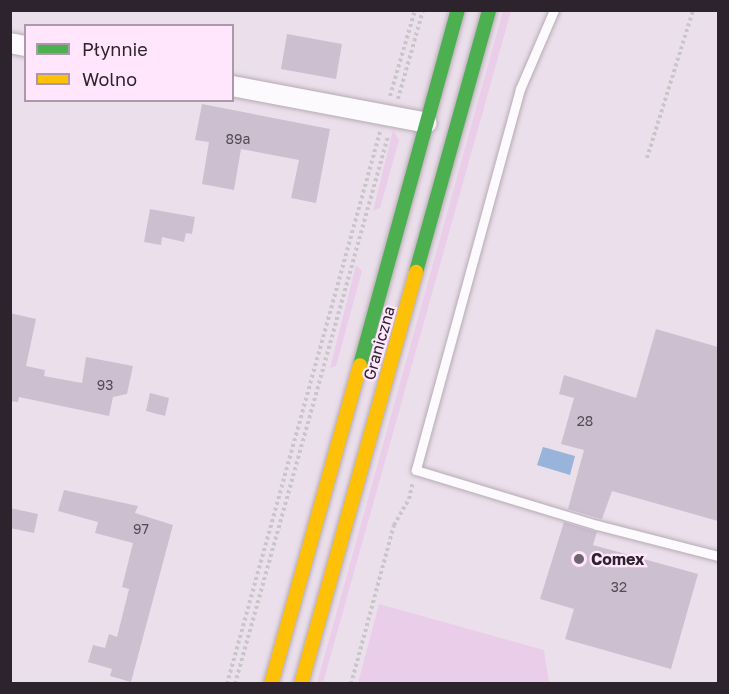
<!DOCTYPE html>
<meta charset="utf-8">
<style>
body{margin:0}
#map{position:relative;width:729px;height:694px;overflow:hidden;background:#ebdfeb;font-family:"Golos Text",sans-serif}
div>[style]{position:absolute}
.green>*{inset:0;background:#eacee9}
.water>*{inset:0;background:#98b4da}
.building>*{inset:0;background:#ccc0d0}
.path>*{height:4px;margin-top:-2px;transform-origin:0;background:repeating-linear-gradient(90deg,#c9c6c9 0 3px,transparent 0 6px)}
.roads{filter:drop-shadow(0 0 2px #b5abb4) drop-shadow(0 0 2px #b5abb4)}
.lane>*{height:9px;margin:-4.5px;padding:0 4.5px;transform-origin:4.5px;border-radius:4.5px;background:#fcfafc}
.street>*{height:20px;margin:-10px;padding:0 10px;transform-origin:10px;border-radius:10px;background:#fcfafc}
.fast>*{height:14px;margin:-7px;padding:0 7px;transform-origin:7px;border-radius:7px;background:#4caf50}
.slow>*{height:14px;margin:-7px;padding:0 7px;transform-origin:7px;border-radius:7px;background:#ffc107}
.dots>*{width:16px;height:16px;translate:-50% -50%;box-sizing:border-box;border:3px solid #ffe6fd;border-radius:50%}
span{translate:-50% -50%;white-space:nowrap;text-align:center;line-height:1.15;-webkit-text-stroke:4.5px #ffe6fd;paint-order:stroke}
.number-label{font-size:14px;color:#544a55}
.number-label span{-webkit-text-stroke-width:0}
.street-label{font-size:16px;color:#2c232c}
.poi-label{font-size:16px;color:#2c232c;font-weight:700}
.left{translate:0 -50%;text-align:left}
.frame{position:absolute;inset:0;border:12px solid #2c232c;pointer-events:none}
.legend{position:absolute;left:24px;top:24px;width:210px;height:78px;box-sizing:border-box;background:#ffe6fd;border:2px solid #ab98a9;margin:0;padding:8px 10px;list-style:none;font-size:18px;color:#2c232c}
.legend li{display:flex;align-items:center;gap:12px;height:30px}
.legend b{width:30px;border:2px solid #ab98a9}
</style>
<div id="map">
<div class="green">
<div style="clip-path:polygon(503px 11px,511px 11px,323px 683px,317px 683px)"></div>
<div style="clip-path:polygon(393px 130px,399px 140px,380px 208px,373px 211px)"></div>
<div style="clip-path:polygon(356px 265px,362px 271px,336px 366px,330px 368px)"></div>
<div style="clip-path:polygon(379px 604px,544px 650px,549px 683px,358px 683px)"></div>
</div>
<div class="water">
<div style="clip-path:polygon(543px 447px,575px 456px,570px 475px,537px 465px)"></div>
</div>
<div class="building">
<div style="clip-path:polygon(287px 34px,342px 44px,336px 79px,281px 69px)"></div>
<div style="clip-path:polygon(202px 104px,330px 129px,316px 203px,291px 198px,299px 160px,241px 149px,234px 190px,202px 184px,209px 142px,195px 140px)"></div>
<div style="clip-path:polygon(150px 209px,195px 217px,192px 234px,186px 233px,184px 242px,162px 237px,161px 245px,144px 242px)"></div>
<div style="clip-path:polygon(10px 313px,36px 319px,26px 366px,45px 370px,44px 376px,82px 383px,86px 357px,133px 366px,127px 394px,113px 397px,109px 416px,19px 397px,18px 402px,10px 401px)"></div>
<div style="clip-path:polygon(656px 329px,718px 347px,718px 521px,612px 491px,602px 519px,568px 509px,584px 450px,561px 444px,574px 398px,559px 394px,564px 375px,636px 398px)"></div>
<div style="clip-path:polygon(150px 393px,169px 398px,165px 416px,146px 411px)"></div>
<div style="clip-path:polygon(64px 490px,138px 506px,135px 513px,173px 525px,131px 682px,110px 676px,112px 669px,88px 662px,93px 645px,105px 648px,109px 634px,117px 637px,129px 589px,122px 587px,133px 543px,95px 533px,98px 522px,58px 511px)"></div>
<div style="clip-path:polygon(10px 508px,38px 514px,34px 533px,10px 528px)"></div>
<div style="clip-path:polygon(564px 522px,597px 532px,593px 545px,698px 574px,671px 669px,565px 639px,574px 609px,540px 599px)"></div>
</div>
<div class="path">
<div style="left:390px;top:96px;width:90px;rotate:-73.8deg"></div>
<div style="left:398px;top:99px;width:92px;rotate:-74.3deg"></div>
<div style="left:647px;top:158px;width:155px;rotate:-72.7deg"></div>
<div style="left:227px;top:684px;width:573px;rotate:-74.51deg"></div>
<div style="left:235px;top:684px;width:569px;rotate:-74.4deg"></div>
<div style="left:351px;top:684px;width:165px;rotate:-74.9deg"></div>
<div style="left:394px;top:525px;width:30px;rotate:-60deg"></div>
<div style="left:409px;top:499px;width:17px;rotate:-77deg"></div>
</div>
<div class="roads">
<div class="lane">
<div style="left:554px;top:10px;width:86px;rotate:113.3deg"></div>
<div style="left:520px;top:89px;width:395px;rotate:105.3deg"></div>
<div style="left:416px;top:470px;width:189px;rotate:16.9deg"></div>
<div style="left:597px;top:525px;width:125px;rotate:14.4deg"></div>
</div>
<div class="street">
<div style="left:10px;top:43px;width:16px;rotate:11deg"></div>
<div style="left:232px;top:86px;width:198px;rotate:10.7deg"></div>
</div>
<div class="fast">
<div style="left:416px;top:272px;width:272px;rotate:-74.4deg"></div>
<div style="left:360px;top:365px;width:368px;rotate:-74.6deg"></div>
</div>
<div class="slow">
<div style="left:271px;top:684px;width:331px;rotate:-74.4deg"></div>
<div style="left:301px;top:684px;width:428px;rotate:-74.4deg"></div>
</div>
</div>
<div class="dots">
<div style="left:579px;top:559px;background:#6f656f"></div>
</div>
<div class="number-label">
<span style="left:238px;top:139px">89a</span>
<span style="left:105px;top:385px">93</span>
<span style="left:585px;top:421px">28</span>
<span style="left:141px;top:529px">97</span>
<span style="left:619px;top:587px">32</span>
</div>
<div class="street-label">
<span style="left:379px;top:343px;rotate:-74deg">Graniczna</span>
</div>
<div class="poi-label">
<span class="left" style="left:591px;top:559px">Comex</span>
</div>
<div class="frame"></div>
<ul class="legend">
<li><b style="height:8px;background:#4caf50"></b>Płynnie</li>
<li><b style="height:8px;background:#ffc107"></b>Wolno</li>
</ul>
</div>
